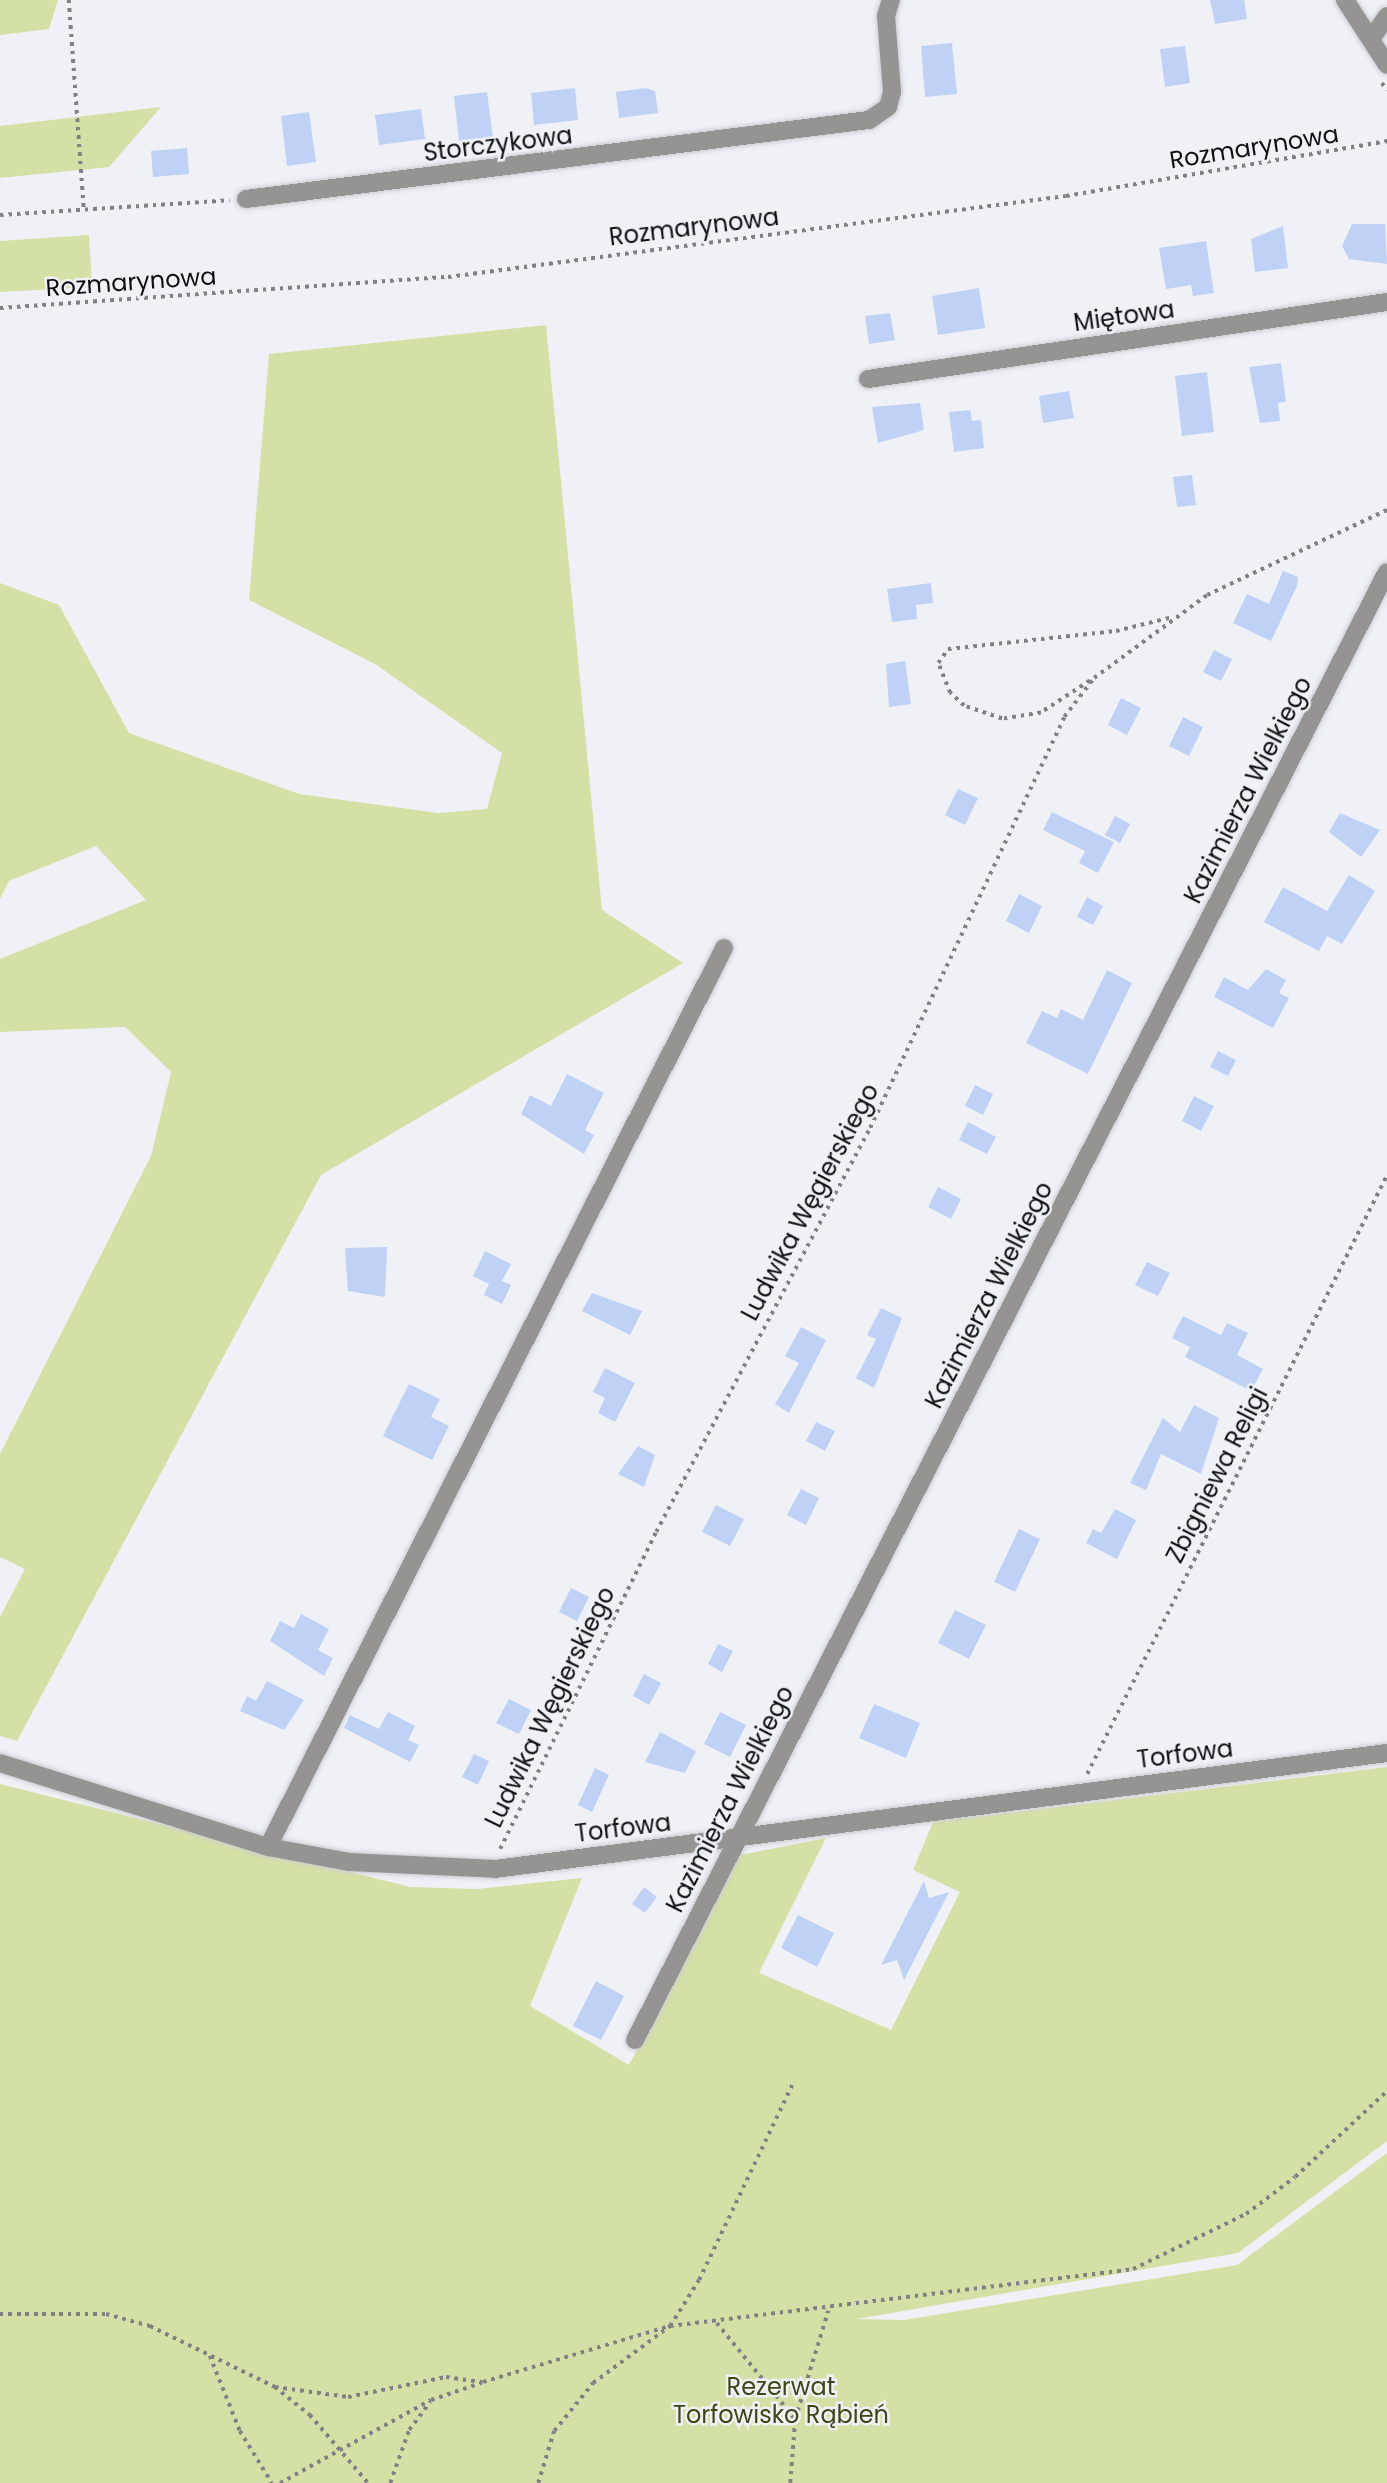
<!DOCTYPE html>
<meta charset="utf-8">
<style>
body{margin:0}
#map{position:relative;width:1387px;height:2483px;overflow:hidden;background:#eff1f6;font-family:Poppins,sans-serif}
div>[style]{position:absolute}
.green>*{inset:0;background:#d4e1a6}
.building>*{inset:0;background:#bfd2f6}
.path>*{height:3.5px;margin-top:-1.75px;transform-origin:0;background:repeating-linear-gradient(90deg,#808185 0 3.5px,transparent 0 8.5px)}
.roads{filter:drop-shadow(0 0 2px #cbcdd1) drop-shadow(0 0 2px #cbcdd1)}
.minor>*{height:18px;margin:-9px;padding:0 9px;transform-origin:9px;border-radius:9px;background:#969493}
span{translate:-50% -50%;white-space:nowrap;text-align:center;line-height:1.15;-webkit-text-stroke:5px #eff1f6;paint-order:stroke}
.street-label{font-size:24px;color:#0e0f11}
.park-label{font-size:24px;color:#3d4614}
</style>
<div id="map">
<div class="green">
<div style="clip-path:polygon(0 0,58px 0,49px 29px,0 35px)"></div>
<div style="clip-path:polygon(161px 107px,109px 167px,0 178px,0 126px)"></div>
<div style="clip-path:polygon(89px 235px,92px 287px,0 292px,0 241px)"></div>
<div style="clip-path:polygon(546px 325px,602px 910px,683px 963px,321px 1175px,17px 1741px,0 1736px,0 1617px,25px 1569px,0 1557px,0 1454px,151px 1156px,171px 1072px,125px 1027px,0 1032px,0 959px,146px 900px,96px 846px,9px 881px,0 899px,0 583px,59px 605px,129px 733px,299px 794px,438px 813px,487px 809px,502px 753px,375px 664px,249px 600px,269px 354px)"></div>
<div style="clip-path:polygon(1387px 1767px,1387px 2141px,1238px 2253px,857px 2319px,904px 2320px,1237px 2265px,1387px 2153px,1387px 2483px,0 2483px,0 1784px,410px 1887px,478px 1889px,582px 1878px,530px 2006px,629px 2065px,740px 1855px,826px 1838px,759px 1973px,891px 2030px,960px 1892px,913px 1870px,933px 1822px)"></div>
</div>
<div class="building">
<div style="clip-path:polygon(1210px 0,1244px 0,1247px 19px,1215px 24px)"></div>
<div style="clip-path:polygon(952px 43px,957px 94px,925px 97px,921px 46px)"></div>
<div style="clip-path:polygon(1185px 46px,1190px 83px,1165px 87px,1160px 49px)"></div>
<div style="clip-path:polygon(575px 88px,578px 120px,534px 125px,531px 93px)"></div>
<div style="clip-path:polygon(646px 88px,655px 91px,658px 113px,619px 118px,616px 92px)"></div>
<div style="clip-path:polygon(487px 92px,493px 137px,459px 141px,454px 96px)"></div>
<div style="clip-path:polygon(421px 109px,425px 139px,379px 145px,375px 115px)"></div>
<div style="clip-path:polygon(309px 112px,316px 162px,287px 166px,281px 116px)"></div>
<div style="clip-path:polygon(187px 148px,189px 174px,153px 177px,151px 151px)"></div>
<div style="clip-path:polygon(1352px 224px,1385px 224px,1387px 264px,1349px 259px,1342px 246px)"></div>
<div style="clip-path:polygon(1283px 226px,1288px 268px,1255px 272px,1251px 239px)"></div>
<div style="clip-path:polygon(1206px 241px,1214px 293px,1193px 296px,1191px 285px,1166px 289px,1159px 248px)"></div>
<div style="clip-path:polygon(979px 288px,985px 328px,938px 335px,932px 296px)"></div>
<div style="clip-path:polygon(890px 313px,895px 340px,869px 344px,865px 316px)"></div>
<div style="clip-path:polygon(1281px 363px,1286px 402px,1278px 403px,1280px 421px,1260px 423px,1249px 367px)"></div>
<div style="clip-path:polygon(1207px 372px,1214px 432px,1182px 436px,1175px 376px)"></div>
<div style="clip-path:polygon(1069px 391px,1074px 418px,1043px 423px,1039px 396px)"></div>
<div style="clip-path:polygon(920px 403px,924px 430px,878px 443px,872px 407px)"></div>
<div style="clip-path:polygon(970px 410px,972px 421px,981px 420px,984px 448px,954px 452px,949px 412px)"></div>
<div style="clip-path:polygon(1192px 475px,1196px 505px,1177px 507px,1173px 477px)"></div>
<div style="clip-path:polygon(1283px 571px,1298px 577px,1297px 586px,1271px 641px,1233px 623px,1247px 594px,1269px 604px)"></div>
<div style="clip-path:polygon(931px 583px,933px 603px,916px 605px,917px 619px,892px 622px,887px 589px)"></div>
<div style="clip-path:polygon(1214px 650px,1232px 659px,1221px 681px,1203px 672px)"></div>
<div style="clip-path:polygon(905px 661px,911px 704px,889px 707px,886px 664px)"></div>
<div style="clip-path:polygon(1121px 698px,1141px 708px,1127px 735px,1108px 725px)"></div>
<div style="clip-path:polygon(1183px 717px,1203px 727px,1189px 756px,1169px 746px)"></div>
<div style="clip-path:polygon(958px 789px,978px 798px,965px 825px,945px 815px)"></div>
<div style="clip-path:polygon(1052px 812px,1114px 842px,1098px 873px,1079px 863px,1085px 851px,1043px 830px)"></div>
<div style="clip-path:polygon(1340px 813px,1380px 830px,1361px 857px,1329px 832px)"></div>
<div style="clip-path:polygon(1115px 816px,1130px 824px,1120px 843px,1105px 835px)"></div>
<div style="clip-path:polygon(1349px 875px,1375px 891px,1342px 944px,1327px 936px,1319px 951px,1264px 922px,1283px 887px,1327px 911px)"></div>
<div style="clip-path:polygon(1019px 894px,1042px 906px,1029px 933px,1006px 921px)"></div>
<div style="clip-path:polygon(1087px 897px,1103px 906px,1093px 925px,1077px 917px)"></div>
<div style="clip-path:polygon(1266px 969px,1286px 980px,1279px 993px,1289px 998px,1273px 1028px,1214px 997px,1224px 977px,1248px 990px)"></div>
<div style="clip-path:polygon(1107px 970px,1132px 983px,1088px 1074px,1026px 1043px,1042px 1011px,1057px 1018px,1061px 1009px,1083px 1020px)"></div>
<div style="clip-path:polygon(1218px 1051px,1236px 1060px,1228px 1076px,1210px 1067px)"></div>
<div style="clip-path:polygon(567px 1074px,604px 1093px,585px 1130px,594px 1135px,584px 1154px,521px 1114px,530px 1095px,551px 1106px)"></div>
<div style="clip-path:polygon(975px 1085px,993px 1094px,983px 1115px,965px 1106px)"></div>
<div style="clip-path:polygon(1194px 1096px,1214px 1106px,1201px 1131px,1182px 1121px)"></div>
<div style="clip-path:polygon(968px 1122px,996px 1137px,987px 1154px,959px 1140px)"></div>
<div style="clip-path:polygon(938px 1187px,961px 1199px,951px 1219px,928px 1207px)"></div>
<div style="clip-path:polygon(387px 1247px,385px 1297px,348px 1291px,345px 1248px)"></div>
<div style="clip-path:polygon(485px 1251px,511px 1264px,502px 1281px,511px 1285px,502px 1304px,484px 1295px,489px 1284px,473px 1276px)"></div>
<div style="clip-path:polygon(1147px 1262px,1170px 1273px,1158px 1296px,1135px 1285px)"></div>
<div style="clip-path:polygon(592px 1293px,642px 1311px,630px 1335px,582px 1311px)"></div>
<div style="clip-path:polygon(881px 1308px,902px 1318px,874px 1388px,856px 1378px,876px 1339px,867px 1335px)"></div>
<div style="clip-path:polygon(1183px 1316px,1221px 1335px,1227px 1323px,1248px 1333px,1237px 1355px,1263px 1369px,1251px 1391px,1185px 1357px,1190px 1347px,1172px 1338px)"></div>
<div style="clip-path:polygon(801px 1327px,826px 1340px,789px 1413px,775px 1404px,799px 1363px,785px 1356px)"></div>
<div style="clip-path:polygon(605px 1368px,635px 1383px,615px 1422px,598px 1413px,605px 1398px,593px 1392px)"></div>
<div style="clip-path:polygon(409px 1384px,440px 1399px,431px 1417px,449px 1426px,432px 1460px,383px 1436px)"></div>
<div style="clip-path:polygon(1194px 1405px,1219px 1418px,1201px 1474px,1161px 1454px,1146px 1490px,1130px 1483px,1163px 1418px,1180px 1432px)"></div>
<div style="clip-path:polygon(816px 1422px,835px 1431px,825px 1451px,806px 1441px)"></div>
<div style="clip-path:polygon(638px 1446px,655px 1455px,644px 1487px,618px 1474px)"></div>
<div style="clip-path:polygon(801px 1489px,819px 1498px,806px 1525px,787px 1515px)"></div>
<div style="clip-path:polygon(716px 1505px,744px 1519px,730px 1546px,702px 1532px)"></div>
<div style="clip-path:polygon(1115px 1509px,1136px 1520px,1117px 1559px,1086px 1543px,1093px 1529px,1101px 1533px)"></div>
<div style="clip-path:polygon(1019px 1529px,1040px 1539px,1015px 1592px,994px 1582px)"></div>
<div style="clip-path:polygon(571px 1588px,589px 1597px,577px 1621px,559px 1612px)"></div>
<div style="clip-path:polygon(955px 1610px,986px 1625px,969px 1659px,938px 1643px)"></div>
<div style="clip-path:polygon(301px 1614px,329px 1629px,318px 1650px,333px 1658px,324px 1676px,270px 1641px,280px 1621px,294px 1628px)"></div>
<div style="clip-path:polygon(718px 1644px,733px 1651px,722px 1672px,708px 1664px)"></div>
<div style="clip-path:polygon(644px 1674px,661px 1683px,649px 1705px,633px 1696px)"></div>
<div style="clip-path:polygon(267px 1681px,304px 1700px,284px 1730px,240px 1711px,247px 1696px,256px 1701px)"></div>
<div style="clip-path:polygon(509px 1699px,531px 1710px,519px 1734px,496px 1723px)"></div>
<div style="clip-path:polygon(874px 1704px,920px 1723px,906px 1758px,859px 1738px)"></div>
<div style="clip-path:polygon(388px 1712px,415px 1726px,408px 1740px,419px 1745px,410px 1762px,344px 1728px,350px 1715px,379px 1729px)"></div>
<div style="clip-path:polygon(720px 1712px,746px 1725px,730px 1757px,704px 1744px)"></div>
<div style="clip-path:polygon(660px 1732px,696px 1751px,685px 1773px,645px 1762px)"></div>
<div style="clip-path:polygon(474px 1754px,489px 1761px,478px 1785px,462px 1777px)"></div>
<div style="clip-path:polygon(595px 1768px,609px 1775px,592px 1812px,578px 1805px)"></div>
<div style="clip-path:polygon(924px 1881px,929px 1898px,949px 1892px,904px 1980px,897px 1960px,881px 1965px)"></div>
<div style="clip-path:polygon(644px 1887px,657px 1897px,645px 1913px,632px 1904px)"></div>
<div style="clip-path:polygon(798px 1915px,834px 1933px,817px 1967px,781px 1948px)"></div>
<div style="clip-path:polygon(596px 1981px,624px 1996px,601px 2040px,573px 2026px)"></div>
</div>
<div class="path">
<div style="left:69px;top:0;width:209px;rotate:85.9deg"></div>
<div style="left:1382px;top:83px;width:9px;rotate:54deg"></div>
<div style="left:0;top:215px;width:230px;rotate:-3.7deg"></div>
<div style="left:0;top:308px;width:449px;rotate:-4deg"></div>
<div style="left:448px;top:277px;width:623px;rotate:-7.47deg"></div>
<div style="left:1066px;top:196px;width:326px;rotate:-9.7deg"></div>
<div style="left:1090px;top:681px;width:59px;rotate:146.9deg"></div>
<div style="left:1041px;top:713px;width:39px;rotate:171deg"></div>
<div style="left:1002px;top:719px;width:40px;rotate:-161.1deg"></div>
<div style="left:964px;top:706px;width:19px;rotate:-137deg"></div>
<div style="left:950px;top:693px;width:32px;rotate:-112deg"></div>
<div style="left:938px;top:663px;width:17px;rotate:-54deg"></div>
<div style="left:948px;top:649px;width:169px;rotate:-6.1deg"></div>
<div style="left:1116px;top:631px;width:59px;rotate:-13.8deg"></div>
<div style="left:1087px;top:1774px;width:670px;rotate:-63.4deg"></div>
<div style="left:500px;top:1849px;width:353px;rotate:-63.8deg"></div>
<div style="left:656px;top:1532px;width:457px;rotate:-62.1deg"></div>
<div style="left:870px;top:1128px;width:454px;rotate:-64.7deg"></div>
<div style="left:1064px;top:717px;width:49px;rotate:-52.4deg"></div>
<div style="left:1094px;top:678px;width:140px;rotate:-36.3deg"></div>
<div style="left:1207px;top:595px;width:199px;rotate:-25.3deg"></div>
<div style="left:0;top:2314px;width:106px"></div>
<div style="left:106px;top:2314px;width:46px;rotate:15.3deg"></div>
<div style="left:150px;top:2326px;width:139px;rotate:26deg"></div>
<div style="left:275px;top:2387px;width:74px;rotate:7.8deg"></div>
<div style="left:348px;top:2397px;width:100px;rotate:-11.5deg"></div>
<div style="left:446px;top:2377px;width:37px;rotate:8deg"></div>
<div style="left:483px;top:2382px;width:195px;rotate:-16.7deg"></div>
<div style="left:670px;top:2326px;width:466px;rotate:-7deg"></div>
<div style="left:1133px;top:2269px;width:126px;rotate:-26deg"></div>
<div style="left:1246px;top:2214px;width:61px;rotate:-37.1deg"></div>
<div style="left:1295px;top:2177px;width:126px;rotate:-43.1deg"></div>
<div style="left:717px;top:2323px;width:124px;rotate:50.9deg"></div>
<div style="left:210px;top:2356px;width:81px;rotate:68.2deg"></div>
<div style="left:240px;top:2431px;width:61px;rotate:58.4deg"></div>
<div style="left:275px;top:2387px;width:45px;rotate:38.7deg"></div>
<div style="left:310px;top:2415px;width:89px;rotate:49.5deg"></div>
<div style="left:280px;top:2483px;width:172px;rotate:-28.8deg"></div>
<div style="left:431px;top:2400px;width:53px;rotate:-18.8deg"></div>
<div style="left:390px;top:2483px;width:56px;rotate:-70.3deg"></div>
<div style="left:409px;top:2430px;width:35px;rotate:-53deg"></div>
<div style="left:538px;top:2483px;width:54px;rotate:-72.9deg"></div>
<div style="left:554px;top:2431px;width:62px;rotate:-50.9deg"></div>
<div style="left:593px;top:2383px;width:96px;rotate:-36.5deg"></div>
<div style="left:670px;top:2326px;width:54px;rotate:-57.8deg"></div>
<div style="left:699px;top:2280px;width:218px;rotate:-64.5deg"></div>
<div style="left:790px;top:2483px;width:64px;rotate:-85.5deg"></div>
<div style="left:795px;top:2419px;width:113px;rotate:-73deg"></div>
</div>
<div class="roads">
<div class="minor">
<div style="left:1345px;top:0;width:77px;rotate:57.1deg"></div>
<div style="left:1371px;top:39px;width:28px;rotate:-55deg"></div>
<div style="left:246px;top:199px;width:628px;rotate:-7.23deg"></div>
<div style="left:869px;top:120px;width:23px;rotate:-34deg"></div>
<div style="left:888px;top:107px;width:16px;rotate:-75deg"></div>
<div style="left:892px;top:92px;width:76px;rotate:-94.5deg"></div>
<div style="left:886px;top:16px;width:17px;rotate:-73deg"></div>
<div style="left:868px;top:379px;width:525px;rotate:-8.44deg"></div>
<div style="left:0;top:1763px;width:281px;rotate:17.4deg"></div>
<div style="left:268px;top:1847px;width:82px;rotate:10.5deg"></div>
<div style="left:349px;top:1862px;width:146px;rotate:2.7deg"></div>
<div style="left:495px;top:1869px;width:900px;rotate:-7.41deg"></div>
<div style="left:268px;top:1847px;width:1008px;rotate:-63.1deg"></div>
<div style="left:635px;top:2040px;width:1649px;rotate:-62.88deg"></div>
</div>
</div>
<div class="street-label">
<span style="left:498px;top:144px;rotate:-7deg">Storczykowa</span>
<span style="left:1254px;top:147px;rotate:-9deg">Rozmarynowa</span>
<span style="left:694px;top:227px;rotate:-7deg">Rozmarynowa</span>
<span style="left:131px;top:282px;rotate:-4deg">Rozmarynowa</span>
<span style="left:1124px;top:316px;rotate:-8deg">Miętowa</span>
<span style="left:1248px;top:790px;rotate:-63deg">Kazimierza Wielkiego</span>
<span style="left:810px;top:1202px;rotate:-62deg">Ludwika Węgierskiego</span>
<span style="left:989px;top:1295px;rotate:-63deg">Kazimierza Wielkiego</span>
<span style="left:1217px;top:1475px;rotate:-63deg">Zbigniewa Religi</span>
<span style="left:550px;top:1707px;rotate:-64deg">Ludwika Węgierskiego</span>
<span style="left:1185px;top:1754px;rotate:-7deg">Torfowa</span>
<span style="left:730px;top:1799px;rotate:-63deg">Kazimierza Wielkiego</span>
<span style="left:623px;top:1828px;rotate:-7deg">Torfowa</span>
</div>
<div class="park-label">
<span style="left:781px;top:2401px">Rezerwat<br>Torfowisko Rąbień</span>
</div>
</div>
